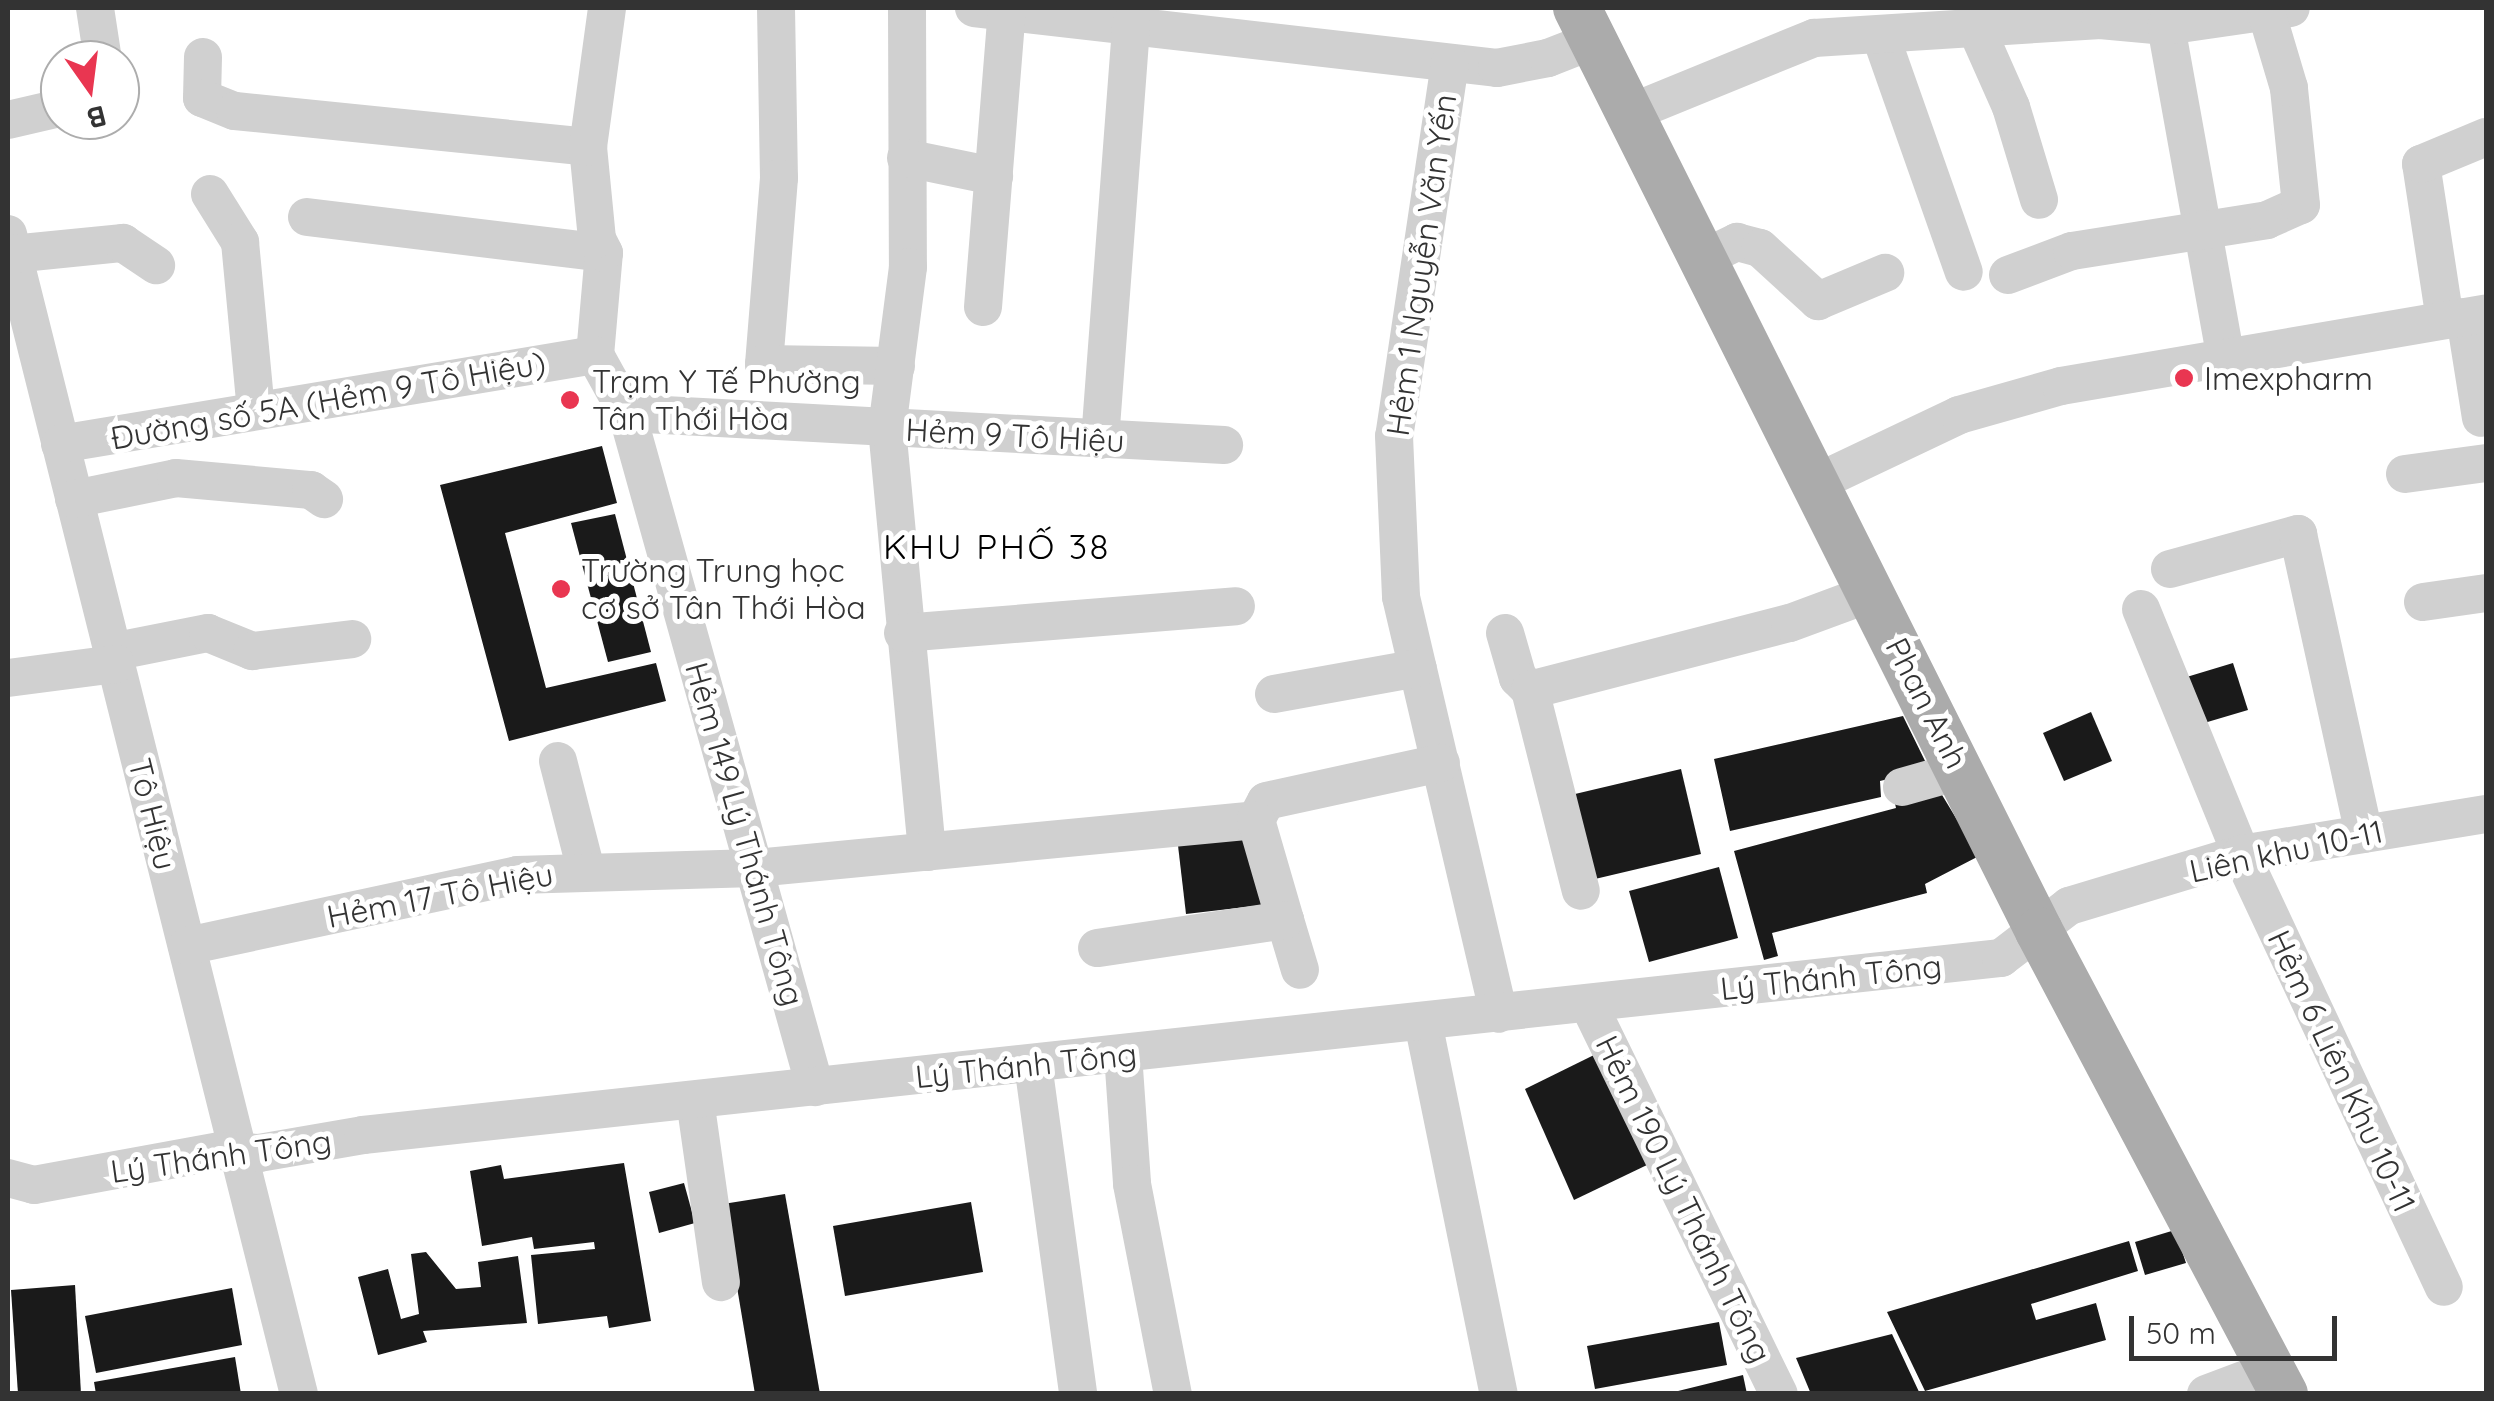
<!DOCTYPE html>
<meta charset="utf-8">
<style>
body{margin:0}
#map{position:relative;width:2494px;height:1401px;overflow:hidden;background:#fff;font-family:Quicksand,sans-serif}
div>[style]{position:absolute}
.building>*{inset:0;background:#1a1a1a}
.minor>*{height:38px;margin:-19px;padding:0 19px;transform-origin:19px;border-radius:19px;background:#d0d0d0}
.major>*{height:48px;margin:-24px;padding:0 24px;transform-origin:24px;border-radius:24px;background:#ababab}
.dots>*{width:28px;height:28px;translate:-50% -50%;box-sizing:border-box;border:5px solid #fff;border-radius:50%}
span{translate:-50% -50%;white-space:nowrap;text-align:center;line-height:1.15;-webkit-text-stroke:10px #fff;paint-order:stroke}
.street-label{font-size:32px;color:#333}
.poi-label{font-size:32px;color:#333}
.left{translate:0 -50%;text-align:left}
.neighbourhood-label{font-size:35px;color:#000;letter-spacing:2.5px}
.frame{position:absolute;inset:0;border:10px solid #333;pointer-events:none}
.north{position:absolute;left:40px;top:40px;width:100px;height:100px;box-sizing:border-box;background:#fff;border:2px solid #adadad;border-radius:50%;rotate:166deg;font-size:28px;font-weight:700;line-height:40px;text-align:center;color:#333}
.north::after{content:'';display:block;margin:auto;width:35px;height:45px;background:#e93651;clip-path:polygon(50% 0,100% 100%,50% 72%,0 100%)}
.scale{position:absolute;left:2129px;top:1316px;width:208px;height:45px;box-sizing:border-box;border:5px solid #333;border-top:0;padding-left:12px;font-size:30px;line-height:35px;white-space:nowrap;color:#333;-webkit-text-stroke:8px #fff;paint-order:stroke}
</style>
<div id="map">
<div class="building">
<div style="clip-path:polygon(602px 446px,617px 503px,505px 533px,546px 688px,656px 663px,666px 701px,509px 741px,440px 485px)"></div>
<div style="clip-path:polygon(615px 514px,651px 652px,608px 662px,571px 523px)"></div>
<div style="clip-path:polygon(2233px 663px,2248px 710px,2194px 726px,2180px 679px)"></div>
<div style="clip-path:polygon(2091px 712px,2112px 761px,2064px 781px,2043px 733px)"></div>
<div style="clip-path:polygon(1903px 716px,1929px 769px,1880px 781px,1881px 797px,1730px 831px,1714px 759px)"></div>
<div style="clip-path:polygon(1681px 769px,1701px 854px,1595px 879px,1575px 794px)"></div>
<div style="clip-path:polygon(1936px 785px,1979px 856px,1925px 884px,1927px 893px,1772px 933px,1778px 956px,1764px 960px,1734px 851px,1896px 808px,1894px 799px)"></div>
<div style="clip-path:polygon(1254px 827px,1263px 905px,1186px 914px,1177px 837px)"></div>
<div style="clip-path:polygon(1719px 867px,1738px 938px,1649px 962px,1629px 891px)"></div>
<div style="clip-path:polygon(1594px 1055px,1647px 1165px,1574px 1200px,1525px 1089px)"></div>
<div style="clip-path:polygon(624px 1163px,651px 1321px,609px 1328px,607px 1316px,538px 1324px,531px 1255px,595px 1249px,594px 1242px,534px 1249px,532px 1237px,482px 1246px,470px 1171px,501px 1165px,504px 1179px)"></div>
<div style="clip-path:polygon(684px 1183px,695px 1223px,659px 1233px,649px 1192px)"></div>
<div style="clip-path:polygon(785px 1194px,820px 1394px,755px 1394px,723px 1204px)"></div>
<div style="clip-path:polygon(971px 1202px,983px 1272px,845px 1296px,833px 1226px)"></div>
<div style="clip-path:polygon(2175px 1230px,2186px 1263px,2145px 1275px,2135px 1242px)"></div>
<div style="clip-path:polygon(2129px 1241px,2138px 1271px,2031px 1304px,2036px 1320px,2096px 1303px,2106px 1340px,1925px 1391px,1887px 1312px)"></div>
<div style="clip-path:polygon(426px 1252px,456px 1289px,481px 1287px,478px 1262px,518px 1256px,527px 1323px,423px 1331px,427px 1342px,378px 1355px,358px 1277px,388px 1269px,401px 1319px,419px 1314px,411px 1254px)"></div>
<div style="clip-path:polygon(75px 1285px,81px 1394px,18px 1394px,11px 1290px)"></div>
<div style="clip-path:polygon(232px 1288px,242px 1345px,96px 1373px,85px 1316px)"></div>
<div style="clip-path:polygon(1719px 1322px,1727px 1365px,1595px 1389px,1587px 1346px)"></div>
<div style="clip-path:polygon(1892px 1334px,1920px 1394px,1811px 1394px,1796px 1358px)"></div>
<div style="clip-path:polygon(235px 1357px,241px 1394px,96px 1394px,94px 1382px)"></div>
<div style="clip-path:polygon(1743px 1375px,1747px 1394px,1674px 1394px,1674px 1392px)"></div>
</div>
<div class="minor">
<div style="left:95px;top:8px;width:53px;rotate:81.3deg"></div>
<div style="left:776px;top:8px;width:170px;rotate:89deg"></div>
<div style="left:779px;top:178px;width:187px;rotate:94.6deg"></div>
<div style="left:764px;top:364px;width:132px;rotate:0.9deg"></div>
<div style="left:907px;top:8px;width:259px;rotate:89.8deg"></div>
<div style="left:908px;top:267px;width:162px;rotate:97.4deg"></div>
<div style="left:887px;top:428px;width:426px;rotate:84.6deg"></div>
<div style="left:974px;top:8px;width:526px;rotate:6.54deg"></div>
<div style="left:1497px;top:68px;width:52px;rotate:-11.1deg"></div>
<div style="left:1548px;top:58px;width:49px;rotate:-21.4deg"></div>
<div style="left:2166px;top:26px;width:337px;rotate:79.8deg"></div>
<div style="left:1976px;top:28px;width:86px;rotate:66.1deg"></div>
<div style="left:2011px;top:107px;width:97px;rotate:73.2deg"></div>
<div style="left:1880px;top:34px;width:252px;rotate:70.6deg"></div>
<div style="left:203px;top:57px;width:41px;rotate:91.4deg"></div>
<div style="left:202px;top:98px;width:35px;rotate:22deg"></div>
<div style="left:235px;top:111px;width:355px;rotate:5.8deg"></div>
<div style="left:1450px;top:63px;width:377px;rotate:98.5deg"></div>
<div style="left:1394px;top:436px;width:161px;rotate:87.5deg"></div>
<div style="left:1401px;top:597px;width:428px;rotate:76.8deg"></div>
<div style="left:1630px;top:113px;width:199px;rotate:-22.2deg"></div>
<div style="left:1814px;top:38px;width:287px;rotate:-3.6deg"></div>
<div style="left:2100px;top:20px;width:66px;rotate:5.2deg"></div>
<div style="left:2166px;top:26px;width:126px;rotate:-8.2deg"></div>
<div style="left:8px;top:120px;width:53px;rotate:-13deg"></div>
<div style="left:906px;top:158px;width:90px;rotate:11.6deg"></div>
<div style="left:210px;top:194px;width:57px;rotate:58deg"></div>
<div style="left:240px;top:242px;width:169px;rotate:84.6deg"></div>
<div style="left:307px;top:217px;width:299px;rotate:6.9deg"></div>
<div style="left:8px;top:234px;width:1196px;rotate:75.92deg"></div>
<div style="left:12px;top:254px;width:112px;rotate:-5.7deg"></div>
<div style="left:123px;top:243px;width:40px;rotate:34deg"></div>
<div style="left:1704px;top:258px;width:37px;rotate:-26deg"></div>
<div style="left:1737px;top:242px;width:24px;rotate:15deg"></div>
<div style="left:1760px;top:248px;width:79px;rotate:42.4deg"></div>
<div style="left:1818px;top:301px;width:73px;rotate:-22.7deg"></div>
<div style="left:2008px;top:275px;width:68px;rotate:-20.6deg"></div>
<div style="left:2072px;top:251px;width:197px;rotate:-9deg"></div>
<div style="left:2267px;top:220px;width:37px;rotate:-24deg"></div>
<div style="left:2301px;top:205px;width:118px;rotate:-95.9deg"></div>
<div style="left:2289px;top:88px;width:80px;rotate:-106.6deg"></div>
<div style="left:983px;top:307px;width:297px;rotate:-85.4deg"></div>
<div style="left:2465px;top:317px;width:102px;rotate:81deg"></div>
<div style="left:2445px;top:320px;width:158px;rotate:-98.7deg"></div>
<div style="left:2421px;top:164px;width:70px;rotate:-22.6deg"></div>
<div style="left:595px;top:355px;width:66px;rotate:61.1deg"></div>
<div style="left:627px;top:413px;width:700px;rotate:74.41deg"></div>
<div style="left:595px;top:355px;width:102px;rotate:-85deg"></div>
<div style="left:604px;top:253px;width:16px;rotate:-117deg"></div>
<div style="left:597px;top:239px;width:92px;rotate:-95.6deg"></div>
<div style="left:588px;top:147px;width:140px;rotate:-82.2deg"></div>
<div style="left:627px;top:413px;width:598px;rotate:3.07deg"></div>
<div style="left:1100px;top:440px;width:417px;rotate:-85.7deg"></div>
<div style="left:60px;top:444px;width:542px;rotate:-9.44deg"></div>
<div style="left:2405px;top:474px;width:82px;rotate:-7.7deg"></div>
<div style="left:1816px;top:483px;width:158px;rotate:-25.4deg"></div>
<div style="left:1959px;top:415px;width:106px;rotate:-15.9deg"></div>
<div style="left:2061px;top:386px;width:431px;rotate:-9.7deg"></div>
<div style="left:74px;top:499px;width:104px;rotate:-11.6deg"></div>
<div style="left:176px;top:478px;width:136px;rotate:5.1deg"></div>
<div style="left:311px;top:490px;width:16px;rotate:35deg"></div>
<div style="left:2170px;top:569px;width:133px;rotate:-15.3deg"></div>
<div style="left:2298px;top:534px;width:307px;rotate:77.6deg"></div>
<div style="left:2423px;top:602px;width:64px;rotate:-8.1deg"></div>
<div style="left:2141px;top:609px;width:265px;rotate:67.8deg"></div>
<div style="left:2241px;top:854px;width:478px;rotate:64.9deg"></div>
<div style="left:903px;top:633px;width:334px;rotate:-4.6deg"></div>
<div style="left:1505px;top:633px;width:47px;rotate:73.9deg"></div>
<div style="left:1518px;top:678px;width:17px;rotate:45deg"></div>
<div style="left:1530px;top:690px;width:268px;rotate:-14.5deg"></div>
<div style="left:1790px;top:623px;width:86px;rotate:-20.3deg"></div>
<div style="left:112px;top:652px;width:98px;rotate:-11.2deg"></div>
<div style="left:208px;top:633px;width:48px;rotate:22.2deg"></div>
<div style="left:252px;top:651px;width:101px;rotate:-6.8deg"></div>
<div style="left:8px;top:678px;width:109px;rotate:-7.4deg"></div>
<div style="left:1530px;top:690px;width:207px;rotate:75.8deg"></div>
<div style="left:1274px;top:694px;width:146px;rotate:-10.2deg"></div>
<div style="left:558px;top:761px;width:113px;rotate:75.6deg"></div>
<div style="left:1902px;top:787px;width:62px;rotate:-15.8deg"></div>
<div style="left:1256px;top:820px;width:21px;rotate:-62deg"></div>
<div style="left:1266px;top:801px;width:179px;rotate:-12.3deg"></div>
<div style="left:1285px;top:920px;width:52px;rotate:73.3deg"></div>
<div style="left:187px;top:946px;width:338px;rotate:-12.1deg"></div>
<div style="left:517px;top:875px;width:238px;rotate:-1.7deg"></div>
<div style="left:755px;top:868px;width:503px;rotate:-5.47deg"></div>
<div style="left:1256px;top:820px;width:104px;rotate:73.8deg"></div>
<div style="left:1285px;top:920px;width:190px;rotate:171.5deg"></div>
<div style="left:1589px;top:1005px;width:433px;rotate:64deg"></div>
<div style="left:1423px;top:1022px;width:380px;rotate:78.5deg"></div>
<div style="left:1123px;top:1054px;width:130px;rotate:86deg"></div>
<div style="left:1132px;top:1184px;width:214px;rotate:79deg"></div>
<div style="left:1033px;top:1064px;width:333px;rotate:82.2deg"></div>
<div style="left:695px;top:1100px;width:184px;rotate:81.9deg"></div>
<div style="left:8px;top:1178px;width:27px;rotate:15deg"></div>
<div style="left:34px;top:1185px;width:189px;rotate:-10.4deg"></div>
<div style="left:220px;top:1151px;width:39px;rotate:3deg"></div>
<div style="left:259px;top:1153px;width:106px;rotate:-9.8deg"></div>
<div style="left:363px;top:1135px;width:1648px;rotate:-6.17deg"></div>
<div style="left:2001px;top:958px;width:86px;rotate:-37.4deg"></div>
<div style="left:2069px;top:906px;width:180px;rotate:-16.8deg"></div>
<div style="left:2241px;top:854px;width:248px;rotate:-9.3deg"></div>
<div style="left:2206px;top:1394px;width:71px;rotate:-20.7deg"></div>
</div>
<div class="major">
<div style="left:1577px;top:8px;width:1032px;rotate:63.41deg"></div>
<div style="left:2039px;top:931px;width:524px;rotate:62.11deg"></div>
</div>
<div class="dots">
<div style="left:2184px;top:378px;background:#e93651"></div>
<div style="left:570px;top:400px;background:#e93651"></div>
<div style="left:561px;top:589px;background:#e93651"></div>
</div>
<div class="street-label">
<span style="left:1421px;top:265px;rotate:-82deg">Hẻm 1 Nguyễn Văn Yến</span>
<span style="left:328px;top:400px;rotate:-10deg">Đường số 5A (Hẻm 9 Tô Hiệu)</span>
<span style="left:1015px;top:435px;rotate:3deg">Hẻm 9 Tô Hiệu</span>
<span style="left:1927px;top:703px;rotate:63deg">Phan Anh</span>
<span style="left:153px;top:814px;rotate:76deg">Tô Hiệu</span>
<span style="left:745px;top:834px;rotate:74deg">Hẻm 149 Lý Thánh Tông</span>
<span style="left:2286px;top:851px;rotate:-12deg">Liên khu 10-11</span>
<span style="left:440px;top:895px;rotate:-11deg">Hẻm 17 Tô Hiệu</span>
<span style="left:1831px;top:977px;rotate:-6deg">Lý Thánh Tông</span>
<span style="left:1026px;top:1065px;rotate:-6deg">Lý Thánh Tông</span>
<span style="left:2342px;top:1071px;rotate:65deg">Hẻm 6 Liên Khu 10-11</span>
<span style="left:221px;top:1156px;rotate:-8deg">Lý Thánh Tông</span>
<span style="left:1684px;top:1199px;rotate:64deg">Hẻm 190 Lý Thánh Tông</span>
</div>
<div class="poi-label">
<span class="left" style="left:2204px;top:378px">Imexpharm</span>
<span class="left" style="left:592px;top:400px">Trạm Y Tế Phường<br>Tân Thới Hòa</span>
<span class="left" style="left:581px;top:589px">Trường Trung học<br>cơ sở Tân Thới Hòa</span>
</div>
<div class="neighbourhood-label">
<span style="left:997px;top:546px">KHU PHỐ 38</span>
</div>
<div class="frame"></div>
<div class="north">B</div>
<div class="scale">50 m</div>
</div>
